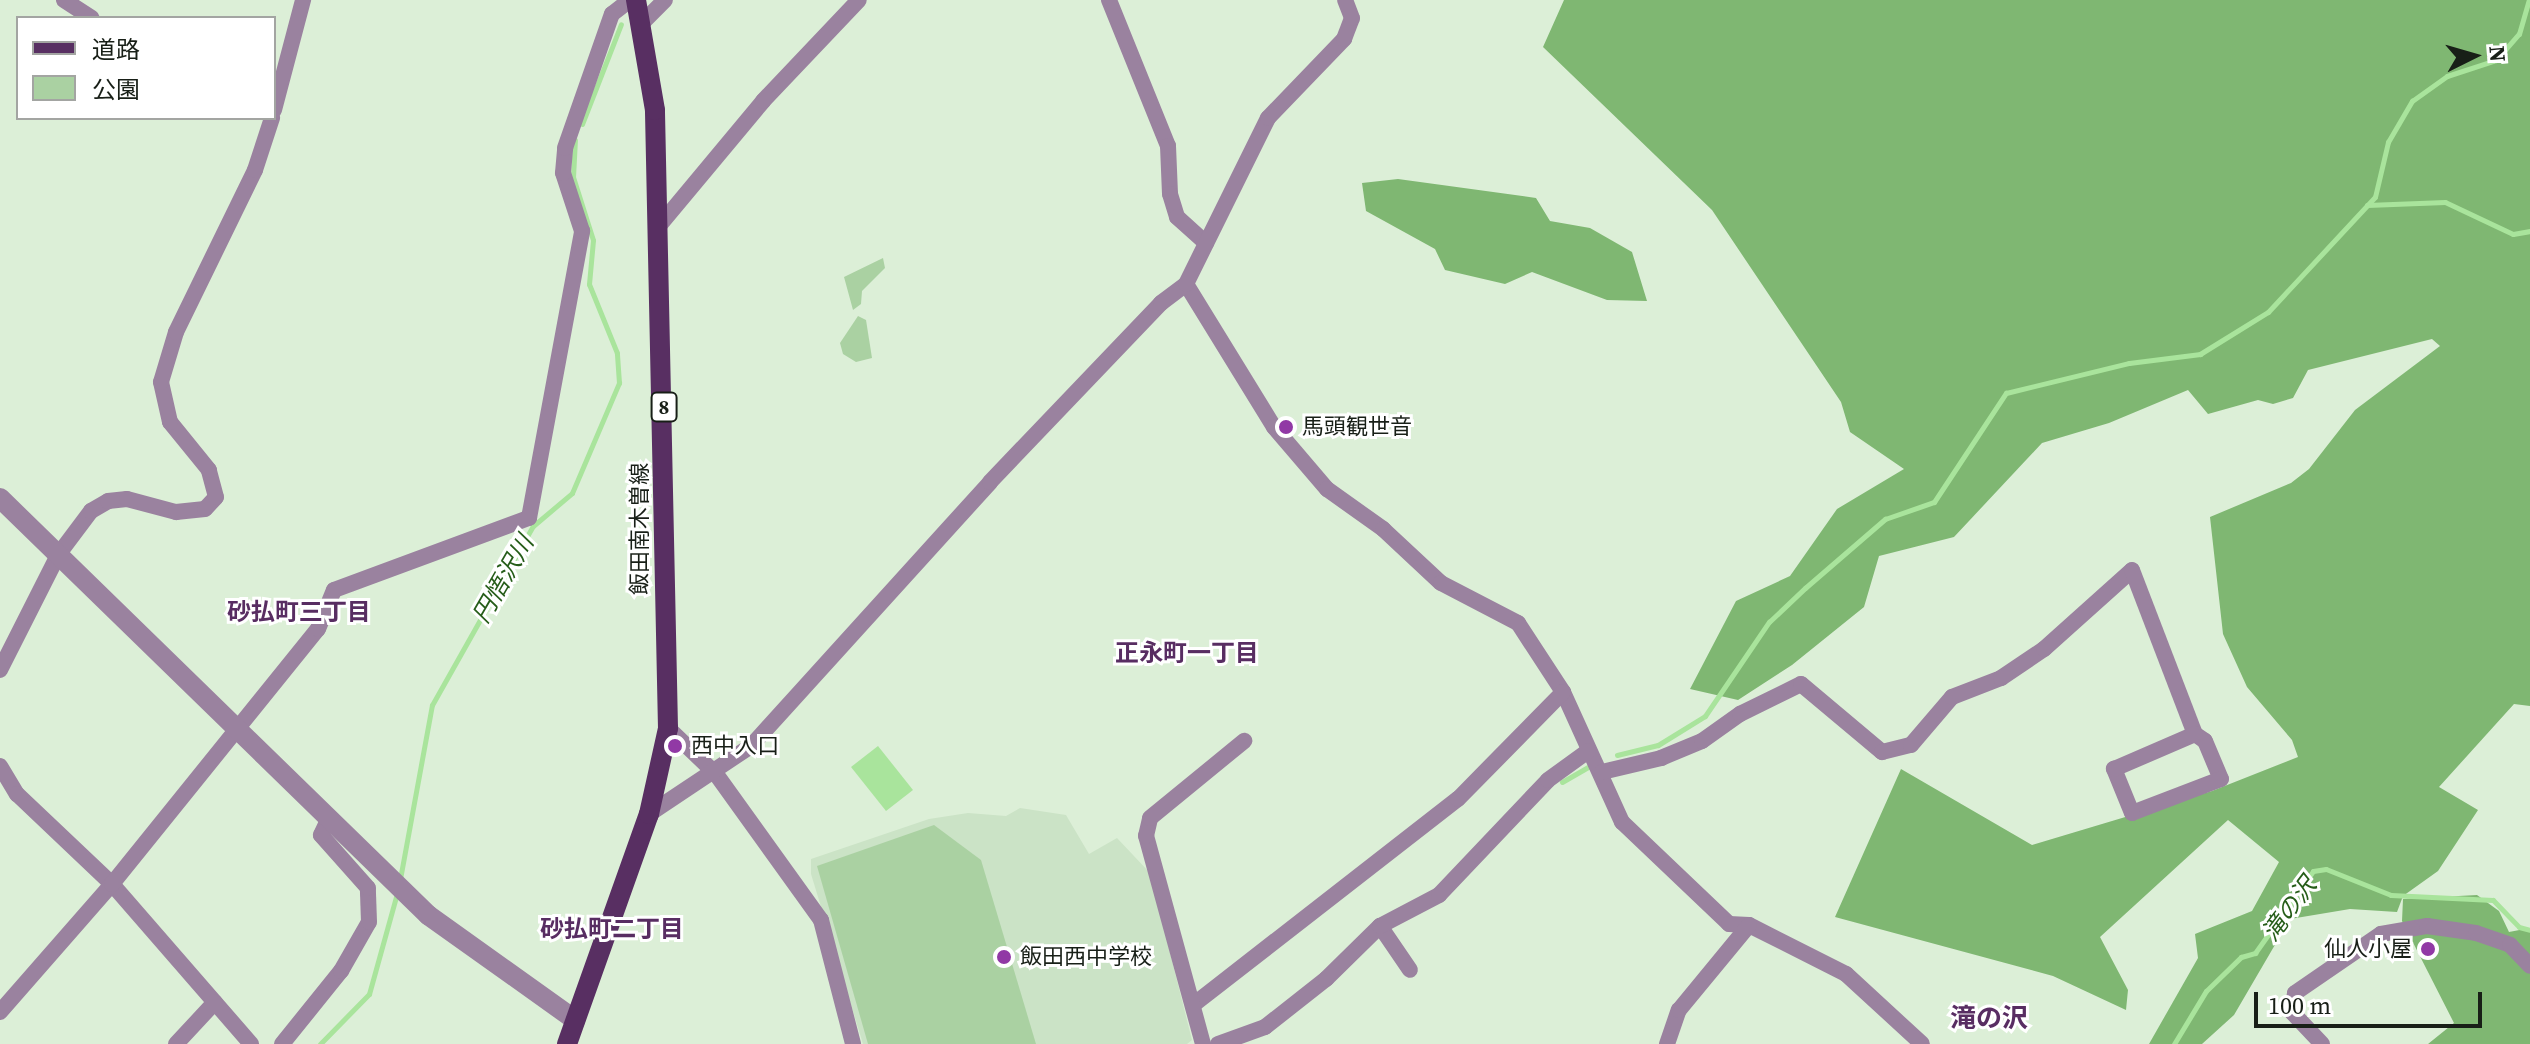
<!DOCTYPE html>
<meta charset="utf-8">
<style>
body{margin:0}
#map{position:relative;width:2530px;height:1044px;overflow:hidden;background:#dcefd7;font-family:"Source Serif 4","Noto Sans JP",serif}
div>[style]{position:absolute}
.built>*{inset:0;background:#cbe3c6}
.green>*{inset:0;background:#aad1a2}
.forest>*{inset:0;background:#7fb772}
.water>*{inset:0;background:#a9e49c}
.stream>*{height:5px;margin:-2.5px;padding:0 2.5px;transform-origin:2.5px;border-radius:2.5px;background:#a9e49c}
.minor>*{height:16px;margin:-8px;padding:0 8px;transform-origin:8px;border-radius:8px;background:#9a829f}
.tertiary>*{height:20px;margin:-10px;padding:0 10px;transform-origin:10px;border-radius:10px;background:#9a829f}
.primary>*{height:20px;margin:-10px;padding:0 10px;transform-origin:10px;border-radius:10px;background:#582f62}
.dots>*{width:22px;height:22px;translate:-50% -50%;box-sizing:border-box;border:4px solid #fff;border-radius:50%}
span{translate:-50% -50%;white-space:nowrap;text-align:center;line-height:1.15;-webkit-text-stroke:6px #fff;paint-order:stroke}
.shield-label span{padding:2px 6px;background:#fff;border:2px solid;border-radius:6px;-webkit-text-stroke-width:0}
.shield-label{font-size:20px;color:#181f17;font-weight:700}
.poi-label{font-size:22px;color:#181f17}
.left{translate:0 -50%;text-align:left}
.right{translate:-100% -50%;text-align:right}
.street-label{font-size:22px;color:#181f17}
.water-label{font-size:24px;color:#265d19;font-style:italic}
.neighbourhood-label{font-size:24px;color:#582d62;font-weight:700}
.quarter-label{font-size:26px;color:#582d62;font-weight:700}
.legend{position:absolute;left:16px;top:16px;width:260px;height:104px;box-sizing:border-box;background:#fff;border:2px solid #a3a5a2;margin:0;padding:10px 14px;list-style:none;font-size:24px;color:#181f17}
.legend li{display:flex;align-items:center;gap:16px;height:40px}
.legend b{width:40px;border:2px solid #a3a5a2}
.north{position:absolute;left:2434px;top:16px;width:80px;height:80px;-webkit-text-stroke:6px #fff;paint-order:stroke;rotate:85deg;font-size:22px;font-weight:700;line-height:32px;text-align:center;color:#181f17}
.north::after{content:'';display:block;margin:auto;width:28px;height:36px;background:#181f17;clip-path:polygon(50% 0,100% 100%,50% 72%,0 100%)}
.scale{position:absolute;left:2254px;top:992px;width:228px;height:36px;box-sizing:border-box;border:4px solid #181f17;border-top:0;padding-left:10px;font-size:24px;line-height:28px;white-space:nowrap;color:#181f17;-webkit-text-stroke:6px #fff;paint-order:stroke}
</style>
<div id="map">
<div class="built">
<div style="clip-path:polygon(1020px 808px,1066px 815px,1089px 854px,1117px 838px,1150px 873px,1192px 1040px,1187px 1044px,863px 1044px,811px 874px,811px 859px,929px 819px,968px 813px,1006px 816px)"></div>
</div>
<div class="green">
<div style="clip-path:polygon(883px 258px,885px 268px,862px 291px,861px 304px,853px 310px,844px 277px)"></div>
<div style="clip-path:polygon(858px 316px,866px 320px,872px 358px,856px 362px,843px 354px,840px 343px)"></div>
<div style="clip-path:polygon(934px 825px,981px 860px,1036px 1044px,868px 1044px,817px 866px)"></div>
</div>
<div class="forest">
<div style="clip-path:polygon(1564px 0,2530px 0,2530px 706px,2514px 704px,2439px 787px,2478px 810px,2438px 871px,2403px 896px,2397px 912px,2350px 909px,2290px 919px,2234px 1015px,2202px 1044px,2149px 1044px,2198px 958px,2195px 934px,2252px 911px,2279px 862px,2228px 820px,2100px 937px,2128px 990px,2126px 1010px,2053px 976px,1835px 917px,1901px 769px,2032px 845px,2212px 791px,2298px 757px,2292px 740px,2247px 687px,2223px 634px,2210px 517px,2291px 483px,2309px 469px,2355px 410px,2440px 346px,2432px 339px,2308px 370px,2293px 398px,2273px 404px,2258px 400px,2208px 414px,2188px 390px,2109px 423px,2042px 443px,1954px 537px,1879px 556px,1864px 607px,1792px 665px,1738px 700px,1690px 689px,1736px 601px,1790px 576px,1837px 509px,1904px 469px,1850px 432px,1841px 402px,1712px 210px,1543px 47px)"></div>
<div style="clip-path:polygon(1398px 179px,1536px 198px,1550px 221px,1590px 228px,1632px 252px,1647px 301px,1607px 300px,1532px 272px,1505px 284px,1445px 270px,1435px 249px,1366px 211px,1362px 183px)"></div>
<div style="clip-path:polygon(2477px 895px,2499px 911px,2509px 932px,2530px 928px,2530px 1044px,2428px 1044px,2454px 1023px,2402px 921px,2403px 899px)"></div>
</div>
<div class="water">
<div style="clip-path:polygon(878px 746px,913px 790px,886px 811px,851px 767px)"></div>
</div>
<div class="stream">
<div style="left:582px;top:124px;width:107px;rotate:-68.7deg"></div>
<div style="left:2367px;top:205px;width:78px;rotate:-2.2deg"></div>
<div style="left:2445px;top:202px;width:75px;rotate:25.2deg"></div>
<div style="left:2513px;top:234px;width:17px;rotate:-10deg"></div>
<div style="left:1617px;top:755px;width:42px;rotate:-13.7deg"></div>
<div style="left:1658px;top:745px;width:55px;rotate:-31.7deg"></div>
<div style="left:1705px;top:716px;width:114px;rotate:-55.8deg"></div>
<div style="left:1769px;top:622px;width:50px;rotate:-43.4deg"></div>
<div style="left:1805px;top:588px;width:106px;rotate:-40.8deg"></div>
<div style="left:1885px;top:519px;width:52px;rotate:-19.1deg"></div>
<div style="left:1934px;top:502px;width:131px;rotate:-56.6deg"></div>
<div style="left:2006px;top:393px;width:127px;rotate:-13.7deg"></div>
<div style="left:2129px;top:363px;width:72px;rotate:-7.2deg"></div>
<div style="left:2200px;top:354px;width:80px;rotate:-31.7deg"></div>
<div style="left:2268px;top:312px;width:157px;rotate:-47.1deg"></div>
<div style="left:2375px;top:197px;width:57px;rotate:-76.7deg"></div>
<div style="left:2388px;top:142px;width:48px;rotate:-59.7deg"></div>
<div style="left:2412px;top:101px;width:43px;rotate:-35.5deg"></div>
<div style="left:2447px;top:76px;width:52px;rotate:-18.1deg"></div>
<div style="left:2496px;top:60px;width:35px;rotate:-49deg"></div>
<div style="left:2519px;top:34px;width:35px;rotate:-74deg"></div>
<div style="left:1562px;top:782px;width:30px;rotate:-30deg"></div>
<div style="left:400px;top:879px;width:177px;rotate:-79.6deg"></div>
<div style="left:432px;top:705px;width:206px;rotate:-60.6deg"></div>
<div style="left:533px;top:526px;width:51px;rotate:-40.2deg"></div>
<div style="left:572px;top:493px;width:120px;rotate:-66.9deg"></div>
<div style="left:619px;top:383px;width:30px;rotate:-94deg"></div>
<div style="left:617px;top:353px;width:74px;rotate:-112.1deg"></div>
<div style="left:589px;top:284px;width:44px;rotate:-84.8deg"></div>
<div style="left:593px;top:240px;width:66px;rotate:-107.6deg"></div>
<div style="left:573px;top:177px;width:37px;rotate:-87deg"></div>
<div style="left:320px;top:1044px;width:70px;rotate:-45.6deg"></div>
<div style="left:369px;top:994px;width:105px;rotate:-74.5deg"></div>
<div style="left:2174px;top:1044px;width:62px;rotate:-58.9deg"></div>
<div style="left:2206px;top:991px;width:49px;rotate:-44.2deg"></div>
<div style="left:2241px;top:957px;width:15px;rotate:-16deg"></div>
<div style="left:2255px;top:953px;width:100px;rotate:-54.7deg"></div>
<div style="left:2313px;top:871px;width:13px;rotate:-9deg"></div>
<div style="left:2326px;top:869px;width:70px;rotate:21.8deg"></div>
<div style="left:2391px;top:895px;width:102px;rotate:2.8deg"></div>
<div style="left:2493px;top:900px;width:37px;rotate:46deg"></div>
<div style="left:2519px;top:927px;width:11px;rotate:15deg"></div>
</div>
<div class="minor">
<div style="left:64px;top:0;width:33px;rotate:33deg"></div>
<div style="left:1109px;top:0;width:157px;rotate:68deg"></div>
<div style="left:1168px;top:146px;width:48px;rotate:87.6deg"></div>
<div style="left:1170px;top:194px;width:24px;rotate:73deg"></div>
<div style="left:1177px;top:217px;width:39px;rotate:42deg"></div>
<div style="left:643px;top:22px;width:31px;rotate:-45deg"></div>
<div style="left:274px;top:110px;width:114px;rotate:-75.2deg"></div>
<div style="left:659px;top:226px;width:163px;rotate:-50.2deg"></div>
<div style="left:763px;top:101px;width:139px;rotate:-46.5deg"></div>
<div style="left:1186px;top:284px;width:168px;rotate:58.4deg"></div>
<div style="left:1274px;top:427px;width:82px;rotate:49.5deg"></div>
<div style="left:1327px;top:489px;width:69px;rotate:35.5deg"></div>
<div style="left:1383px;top:529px;width:79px;rotate:43deg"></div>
<div style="left:1441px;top:583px;width:87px;rotate:27.5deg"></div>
<div style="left:1518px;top:623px;width:82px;rotate:56.9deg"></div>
<div style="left:1563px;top:692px;width:143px;rotate:65.6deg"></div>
<div style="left:1622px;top:822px;width:148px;rotate:43.6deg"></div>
<div style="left:1729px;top:924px;width:20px;rotate:3deg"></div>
<div style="left:1749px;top:925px;width:109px;rotate:26.8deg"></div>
<div style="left:1846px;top:974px;width:103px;rotate:42.6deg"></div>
<div style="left:0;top:670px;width:129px;rotate:-63.2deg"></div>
<div style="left:58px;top:555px;width:55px;rotate:-53.1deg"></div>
<div style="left:91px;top:511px;width:20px;rotate:-30deg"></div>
<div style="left:108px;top:501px;width:19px;rotate:-6deg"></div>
<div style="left:127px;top:499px;width:51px;rotate:14.9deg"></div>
<div style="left:176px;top:512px;width:29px;rotate:-6deg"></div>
<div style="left:205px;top:509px;width:16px;rotate:-47deg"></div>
<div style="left:216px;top:497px;width:28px;rotate:-105deg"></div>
<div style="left:209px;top:470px;width:62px;rotate:-129.1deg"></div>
<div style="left:170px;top:422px;width:41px;rotate:-102.7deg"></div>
<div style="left:161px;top:382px;width:52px;rotate:-73.3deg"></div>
<div style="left:176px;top:332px;width:180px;rotate:-64deg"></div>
<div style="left:255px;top:170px;width:55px;rotate:-71.9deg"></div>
<div style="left:668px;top:728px;width:66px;rotate:43.8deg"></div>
<div style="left:716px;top:774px;width:180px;rotate:54.3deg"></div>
<div style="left:821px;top:920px;width:128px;rotate:75.5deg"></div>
<div style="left:0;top:766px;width:33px;rotate:59deg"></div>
<div style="left:17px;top:794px;width:131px;rotate:43.5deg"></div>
<div style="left:112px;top:884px;width:212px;rotate:49deg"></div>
<div style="left:1602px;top:772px;width:61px;rotate:-13.3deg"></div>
<div style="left:1661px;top:758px;width:44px;rotate:-22.5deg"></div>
<div style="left:1702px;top:741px;width:47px;rotate:-35.4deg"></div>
<div style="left:1740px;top:714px;width:68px;rotate:-26.2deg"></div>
<div style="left:1801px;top:684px;width:106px;rotate:40deg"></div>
<div style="left:1882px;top:752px;width:30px;rotate:-14deg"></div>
<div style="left:1911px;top:745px;width:63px;rotate:-49.5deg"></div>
<div style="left:1952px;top:697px;width:53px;rotate:-21.2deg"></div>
<div style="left:2001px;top:678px;width:52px;rotate:-34deg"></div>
<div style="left:2044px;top:649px;width:118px;rotate:-41.9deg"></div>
<div style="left:2132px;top:570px;width:176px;rotate:69deg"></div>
<div style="left:2195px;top:734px;width:12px;rotate:35deg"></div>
<div style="left:2205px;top:741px;width:41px;rotate:67.2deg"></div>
<div style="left:2221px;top:779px;width:95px;rotate:159.1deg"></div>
<div style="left:2132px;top:813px;width:48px;rotate:-112.2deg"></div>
<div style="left:2114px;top:769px;width:88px;rotate:-23.4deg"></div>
<div style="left:649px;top:814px;width:123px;rotate:-33.7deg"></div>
<div style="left:751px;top:746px;width:356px;rotate:-47.8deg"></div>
<div style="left:990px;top:482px;width:248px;rotate:-46.3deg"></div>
<div style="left:1161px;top:303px;width:31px;rotate:-37deg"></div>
<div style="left:1186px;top:284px;width:185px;rotate:-63.7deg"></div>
<div style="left:1268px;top:118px;width:110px;rotate:-46.1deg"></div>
<div style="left:1344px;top:39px;width:22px;rotate:-69deg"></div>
<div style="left:1352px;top:18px;width:19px;rotate:-111deg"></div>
<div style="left:1380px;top:926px;width:53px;rotate:55.7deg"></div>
<div style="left:1193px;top:1005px;width:336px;rotate:-37.9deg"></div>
<div style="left:1458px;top:799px;width:150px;rotate:-45.5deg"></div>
<div style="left:0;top:1012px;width:170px;rotate:-48.8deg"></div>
<div style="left:112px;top:884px;width:328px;rotate:-51.1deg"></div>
<div style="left:318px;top:629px;width:42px;rotate:-67.7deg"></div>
<div style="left:334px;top:590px;width:208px;rotate:-20.3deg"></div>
<div style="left:529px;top:518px;width:292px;rotate:-79.5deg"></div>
<div style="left:582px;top:231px;width:61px;rotate:-108.1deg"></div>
<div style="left:563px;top:173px;width:25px;rotate:-85deg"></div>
<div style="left:565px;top:148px;width:142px;rotate:-70.7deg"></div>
<div style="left:612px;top:14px;width:23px;rotate:-38deg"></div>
<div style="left:176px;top:1044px;width:57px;rotate:-47.1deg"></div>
<div style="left:282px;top:1044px;width:94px;rotate:-51.1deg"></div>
<div style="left:341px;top:971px;width:56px;rotate:-60.3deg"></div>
<div style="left:369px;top:922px;width:34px;rotate:-92deg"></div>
<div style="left:368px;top:888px;width:71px;rotate:-131.6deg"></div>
<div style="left:321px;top:835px;width:19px;rotate:-65deg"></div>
<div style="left:1203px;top:1044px;width:216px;rotate:-105.3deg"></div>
<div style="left:1146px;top:836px;width:18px;rotate:-77deg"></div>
<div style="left:1150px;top:818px;width:122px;rotate:-39.3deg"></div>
<div style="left:1218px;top:1044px;width:50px;rotate:-19.9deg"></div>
<div style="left:1265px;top:1027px;width:78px;rotate:-38.2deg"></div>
<div style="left:1326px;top:979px;width:76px;rotate:-44.5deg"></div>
<div style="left:1380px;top:926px;width:67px;rotate:-27.7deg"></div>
<div style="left:1439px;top:895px;width:158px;rotate:-46.5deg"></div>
<div style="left:1548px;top:780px;width:49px;rotate:-35.9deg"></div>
<div style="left:1667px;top:1044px;width:36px;rotate:-71deg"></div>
<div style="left:1679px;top:1010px;width:110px;rotate:-50.5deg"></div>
<div style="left:2322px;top:1044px;width:44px;rotate:-133.2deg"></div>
<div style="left:2292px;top:1012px;width:19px;rotate:-81deg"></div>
<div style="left:2295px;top:993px;width:104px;rotate:-34.5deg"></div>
<div style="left:2381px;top:934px;width:47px;rotate:-9.9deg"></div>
<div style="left:2427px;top:926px;width:49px;rotate:8.1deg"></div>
<div style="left:2476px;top:933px;width:36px;rotate:19deg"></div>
<div style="left:2510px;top:945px;width:29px;rotate:46deg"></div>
</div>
<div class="tertiary">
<div style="left:0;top:498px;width:598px;rotate:44.25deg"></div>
<div style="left:428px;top:915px;width:181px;rotate:35.5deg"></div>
</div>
<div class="primary">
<div style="left:567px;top:1044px;width:244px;rotate:-70.4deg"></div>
<div style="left:649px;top:814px;width:88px;rotate:-77.5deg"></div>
<div style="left:668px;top:728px;width:618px;rotate:-91.21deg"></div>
<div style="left:655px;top:110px;width:112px;rotate:-99.8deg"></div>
</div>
<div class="dots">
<div style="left:1286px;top:427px;background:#9139a5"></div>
<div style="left:675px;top:746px;background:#9139a5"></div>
<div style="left:2428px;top:949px;background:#9139a5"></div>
<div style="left:1004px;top:957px;background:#9139a5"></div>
</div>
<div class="shield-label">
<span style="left:664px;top:407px">8</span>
</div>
<div class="poi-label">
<span class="left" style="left:1302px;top:427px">馬頭観世音</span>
<span class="left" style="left:691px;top:746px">西中入口</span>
<span class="right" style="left:2412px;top:949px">仙人小屋</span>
<span class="left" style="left:1020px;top:957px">飯田西中学校</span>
</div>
<div class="street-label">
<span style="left:640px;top:529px;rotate:-90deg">飯田南木曽線</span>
</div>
<div class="water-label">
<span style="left:503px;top:579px;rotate:-60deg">円悟沢川</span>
<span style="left:2289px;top:909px;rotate:-53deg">滝の沢</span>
</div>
<div class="neighbourhood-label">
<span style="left:299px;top:612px">砂払町三丁目</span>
<span style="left:1187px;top:653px">正永町一丁目</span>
<span style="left:612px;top:929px">砂払町二丁目</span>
</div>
<div class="quarter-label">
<span style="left:1989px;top:1019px">滝の沢</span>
</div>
<ul class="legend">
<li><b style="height:10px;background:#582f62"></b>道路</li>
<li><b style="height:22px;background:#aad1a2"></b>公園</li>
</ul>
<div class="north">N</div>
<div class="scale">100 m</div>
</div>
